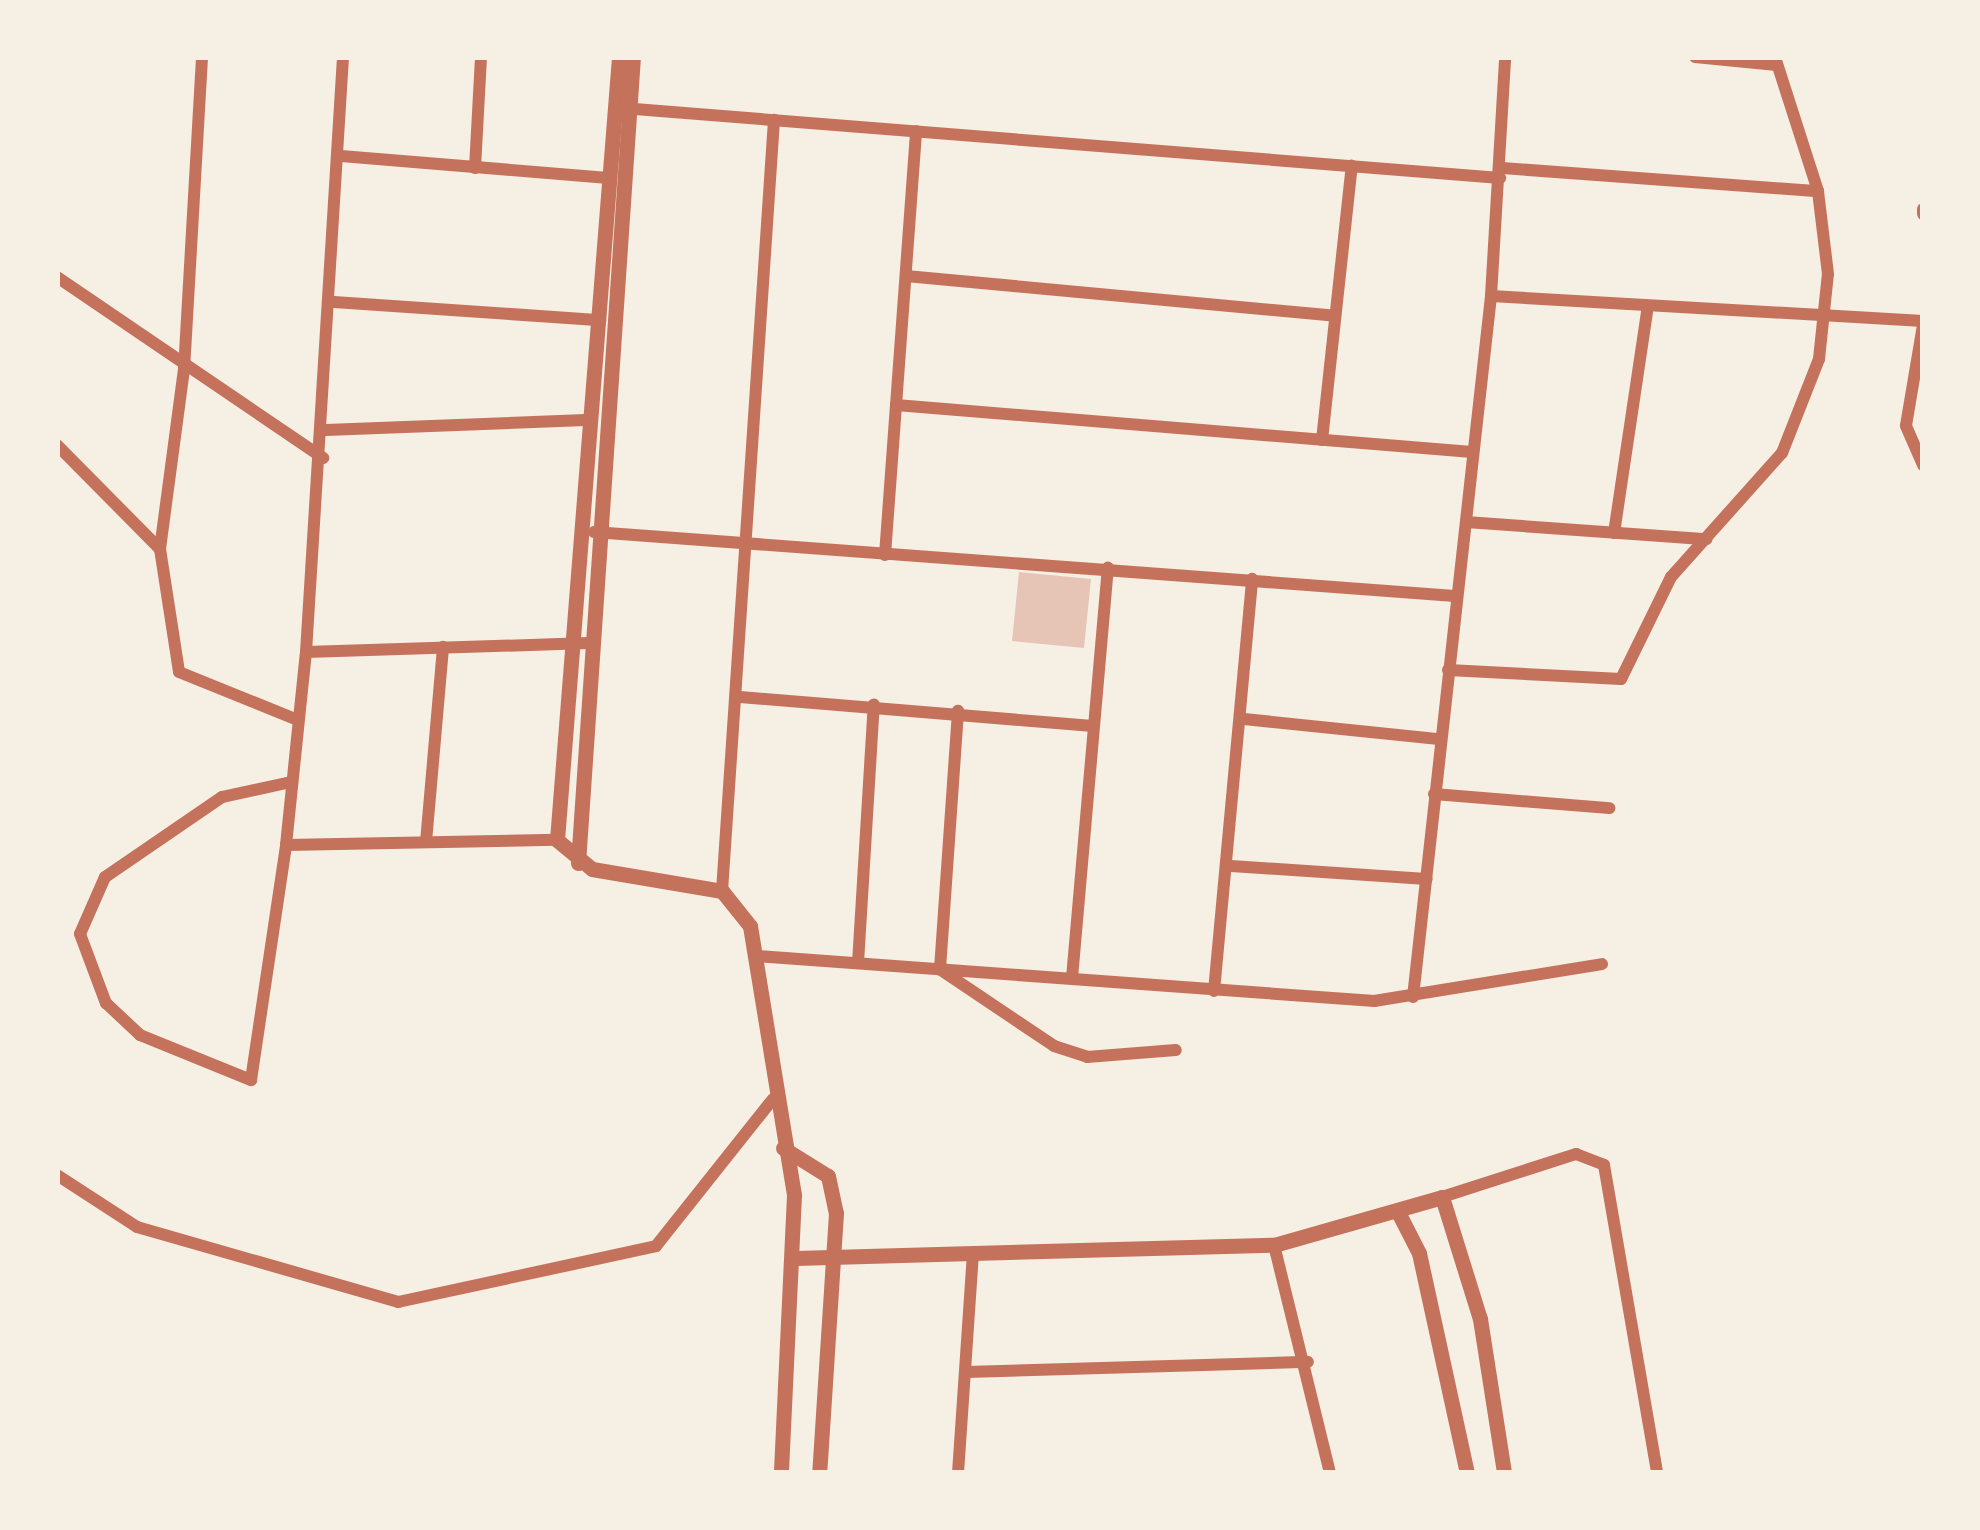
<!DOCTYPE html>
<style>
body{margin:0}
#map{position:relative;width:1980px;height:1530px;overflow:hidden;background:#f6efe4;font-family:"Work Sans",sans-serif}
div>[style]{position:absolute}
.building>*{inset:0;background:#e6c5b7}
.minor>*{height:12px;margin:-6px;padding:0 6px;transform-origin:6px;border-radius:6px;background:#c5725c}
.tertiary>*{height:15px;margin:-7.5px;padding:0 7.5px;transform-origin:7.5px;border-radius:7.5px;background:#c5725c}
span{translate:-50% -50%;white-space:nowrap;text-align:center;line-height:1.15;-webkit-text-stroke:9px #f6efe4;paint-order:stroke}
.frame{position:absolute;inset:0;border:60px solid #f6efe4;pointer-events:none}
</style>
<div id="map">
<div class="building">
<div style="clip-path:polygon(1019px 572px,1091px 579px,1084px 648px,1012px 641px)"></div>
</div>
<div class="minor">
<div style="left:1695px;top:57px;width:82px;rotate:5.6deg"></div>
<div style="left:622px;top:108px;width:881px;rotate:4.56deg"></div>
<div style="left:341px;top:156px;width:271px;rotate:4.7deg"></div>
<div style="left:475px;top:168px;width:111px;rotate:-86.9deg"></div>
<div style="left:1502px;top:168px;width:317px;rotate:4.2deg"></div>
<div style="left:1923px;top:209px;width:5px;rotate:90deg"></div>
<div style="left:906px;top:276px;width:431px;rotate:5.3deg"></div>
<div style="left:57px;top:277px;width:322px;rotate:34.2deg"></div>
<div style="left:1491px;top:296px;width:433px;rotate:3.3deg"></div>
<div style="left:334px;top:302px;width:267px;rotate:3.9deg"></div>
<div style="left:1923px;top:325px;width:102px;rotate:99.6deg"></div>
<div style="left:1906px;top:426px;width:43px;rotate:66.4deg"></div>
<div style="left:896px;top:405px;width:578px;rotate:4.66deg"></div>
<div style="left:326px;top:430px;width:266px;rotate:-2.2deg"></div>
<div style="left:1322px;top:440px;width:276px;rotate:-83.8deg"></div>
<div style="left:57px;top:445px;width:146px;rotate:45.3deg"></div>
<div style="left:160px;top:549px;width:124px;rotate:81.2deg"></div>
<div style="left:179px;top:672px;width:128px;rotate:22deg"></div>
<div style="left:1466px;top:522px;width:241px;rotate:4.1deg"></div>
<div style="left:594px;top:532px;width:863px;rotate:4.25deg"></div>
<div style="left:1614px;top:533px;width:224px;rotate:-81.5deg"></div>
<div style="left:160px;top:549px;width:181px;rotate:-82.4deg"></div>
<div style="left:184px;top:370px;width:314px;rotate:-86.7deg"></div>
<div style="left:885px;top:555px;width:425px;rotate:-85.8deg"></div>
<div style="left:306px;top:652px;width:283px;rotate:-1.8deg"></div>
<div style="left:1448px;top:670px;width:173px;rotate:3deg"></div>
<div style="left:1621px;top:679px;width:114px;rotate:-63.9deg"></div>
<div style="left:1671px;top:577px;width:166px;rotate:-48.2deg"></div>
<div style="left:1782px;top:453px;width:101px;rotate:-68.5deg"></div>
<div style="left:1819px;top:359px;width:85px;rotate:-84deg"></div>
<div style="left:1828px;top:274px;width:84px;rotate:-96.9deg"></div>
<div style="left:1818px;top:191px;width:141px;rotate:-107.8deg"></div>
<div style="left:740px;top:697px;width:354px;rotate:4.7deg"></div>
<div style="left:1244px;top:719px;width:196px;rotate:5.9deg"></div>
<div style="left:291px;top:782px;width:71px;rotate:167.7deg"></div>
<div style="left:222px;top:797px;width:142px;rotate:145.6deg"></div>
<div style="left:105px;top:877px;width:62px;rotate:113.7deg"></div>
<div style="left:80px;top:934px;width:74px;rotate:69.4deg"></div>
<div style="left:106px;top:1003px;width:47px;rotate:43.3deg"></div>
<div style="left:140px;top:1035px;width:120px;rotate:22.1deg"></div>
<div style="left:251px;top:1080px;width:238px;rotate:-81.5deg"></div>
<div style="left:286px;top:845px;width:194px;rotate:-84.1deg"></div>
<div style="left:306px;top:652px;width:596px;rotate:-86.44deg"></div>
<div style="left:1434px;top:794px;width:176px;rotate:4.6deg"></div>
<div style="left:426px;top:842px;width:196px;rotate:-85deg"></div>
<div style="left:286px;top:845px;width:271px;rotate:-1.1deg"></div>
<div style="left:1231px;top:866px;width:196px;rotate:3.8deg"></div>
<div style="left:722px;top:891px;width:773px;rotate:-86.14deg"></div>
<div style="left:757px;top:956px;width:619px;rotate:4.17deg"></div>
<div style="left:1374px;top:1001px;width:231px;rotate:-9.2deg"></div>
<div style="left:858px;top:963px;width:259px;rotate:-86.5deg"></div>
<div style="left:940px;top:969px;width:259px;rotate:-86deg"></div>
<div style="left:941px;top:970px;width:136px;rotate:33.9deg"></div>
<div style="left:1054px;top:1046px;width:35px;rotate:18deg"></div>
<div style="left:1087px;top:1057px;width:89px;rotate:-4.5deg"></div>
<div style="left:1072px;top:978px;width:412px;rotate:-85deg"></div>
<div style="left:1214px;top:991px;width:414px;rotate:-84.7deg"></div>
<div style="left:1413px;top:997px;width:705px;rotate:-83.65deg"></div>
<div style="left:1491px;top:296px;width:239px;rotate:-86.6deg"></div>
<div style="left:57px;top:1175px;width:95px;rotate:33deg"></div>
<div style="left:137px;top:1227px;width:272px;rotate:16deg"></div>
<div style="left:398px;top:1302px;width:264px;rotate:-12.2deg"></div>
<div style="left:656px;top:1246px;width:188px;rotate:-51.5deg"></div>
<div style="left:1442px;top:1197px;width:141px;rotate:-17.8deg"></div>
<div style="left:1576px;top:1154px;width:30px;rotate:21deg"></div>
<div style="left:1604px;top:1165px;width:313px;rotate:80.2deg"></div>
<div style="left:1274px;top:1245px;width:235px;rotate:76.2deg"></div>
<div style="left:966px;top:1372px;width:342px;rotate:-1.7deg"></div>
<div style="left:958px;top:1473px;width:219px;rotate:-86.1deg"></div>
</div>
<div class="tertiary">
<div style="left:619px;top:57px;width:785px;rotate:94.53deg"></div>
<div style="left:557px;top:840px;width:45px;rotate:39.6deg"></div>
<div style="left:592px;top:869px;width:132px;rotate:9.6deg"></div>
<div style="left:722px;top:891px;width:45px;rotate:51.3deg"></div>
<div style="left:750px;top:926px;width:273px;rotate:80.7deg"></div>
<div style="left:794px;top:1195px;width:278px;rotate:92.7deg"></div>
<div style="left:578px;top:863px;width:808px;rotate:-86.1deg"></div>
<div style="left:783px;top:1148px;width:53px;rotate:31.9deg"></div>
<div style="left:828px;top:1176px;width:38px;rotate:78deg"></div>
<div style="left:836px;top:1213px;width:261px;rotate:93.7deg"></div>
<div style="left:1399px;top:1214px;width:44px;rotate:62.9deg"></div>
<div style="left:1419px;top:1253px;width:225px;rotate:77.7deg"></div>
<div style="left:795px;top:1258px;width:479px;rotate:-1.6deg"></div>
<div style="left:1274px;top:1245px;width:175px;rotate:-15.9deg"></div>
<div style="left:1442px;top:1197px;width:128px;rotate:72.7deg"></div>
<div style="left:1480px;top:1319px;width:156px;rotate:81.1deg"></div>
</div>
<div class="frame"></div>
</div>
